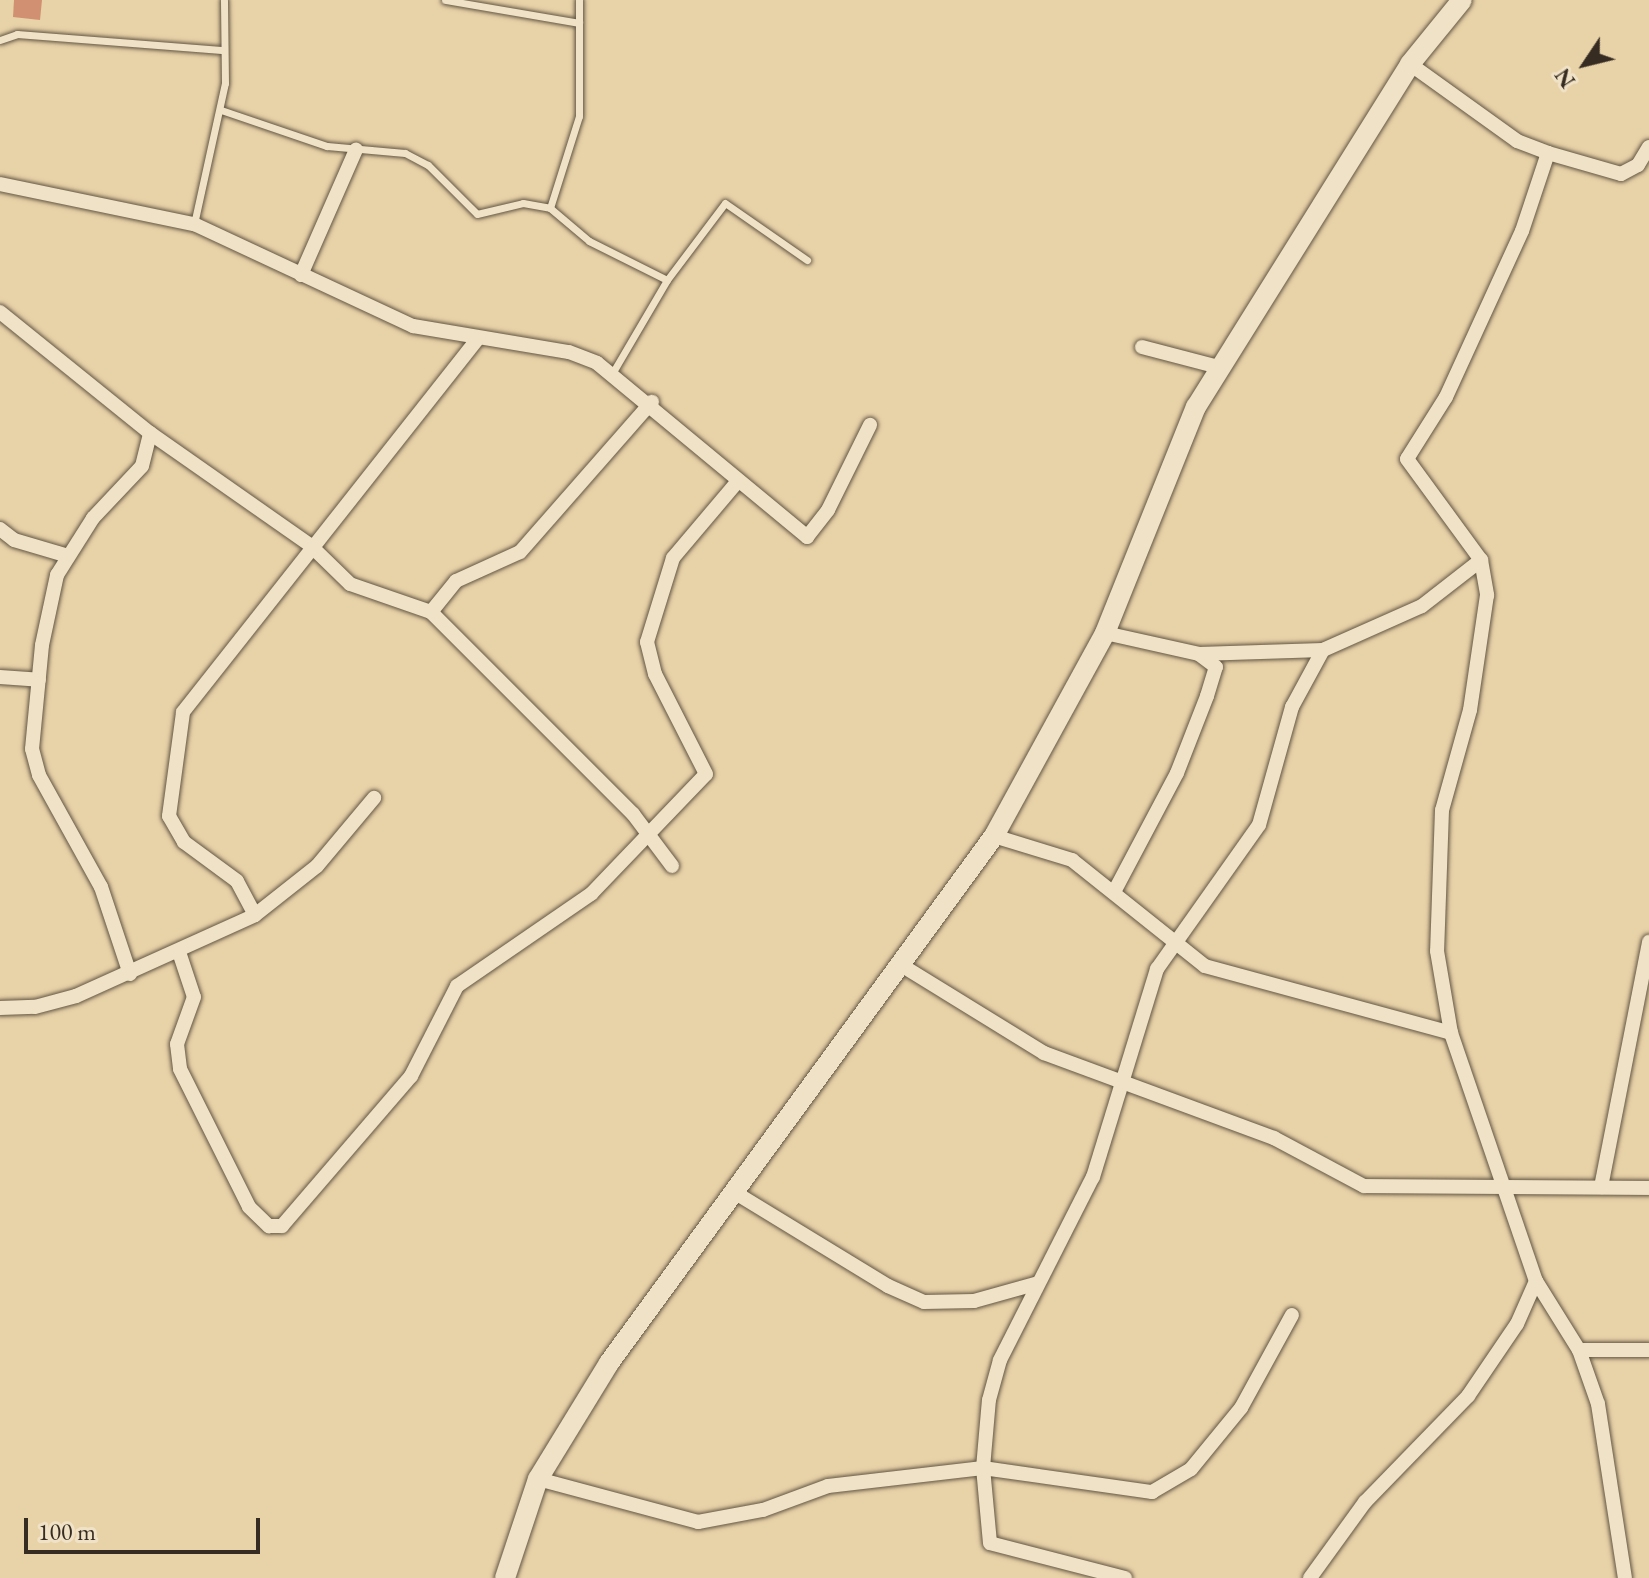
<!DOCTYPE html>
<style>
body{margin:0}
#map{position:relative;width:1649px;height:1578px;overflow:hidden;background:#e8d2a8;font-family:"EB Garamond",serif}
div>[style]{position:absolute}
.building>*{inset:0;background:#d09071}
.roads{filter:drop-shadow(0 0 2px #625644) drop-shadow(0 0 2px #625644)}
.lane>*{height:7px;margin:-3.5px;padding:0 3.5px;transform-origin:3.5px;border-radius:3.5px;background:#f0e2c6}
.street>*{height:14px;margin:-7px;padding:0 7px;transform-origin:7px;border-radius:7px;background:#f0e2c6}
.secondary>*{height:20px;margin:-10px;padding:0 10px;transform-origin:10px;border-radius:10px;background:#f0e2c6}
span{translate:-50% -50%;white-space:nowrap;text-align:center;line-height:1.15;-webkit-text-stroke:7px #f0e2c6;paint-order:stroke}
.north{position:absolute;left:1545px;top:24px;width:80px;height:80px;-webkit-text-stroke:6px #f0e2c6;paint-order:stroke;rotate:235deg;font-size:22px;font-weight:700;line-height:32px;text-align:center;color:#362c22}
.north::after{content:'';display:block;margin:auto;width:28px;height:36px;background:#362c22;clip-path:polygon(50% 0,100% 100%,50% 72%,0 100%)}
.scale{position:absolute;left:24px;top:1518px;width:236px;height:36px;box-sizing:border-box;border:4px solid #362c22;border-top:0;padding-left:10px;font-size:24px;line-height:28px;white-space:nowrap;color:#362c22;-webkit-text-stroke:6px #f0e2c6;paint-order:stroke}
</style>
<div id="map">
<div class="building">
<div style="clip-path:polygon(14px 0,42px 0,40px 20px,13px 17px)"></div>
</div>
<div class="roads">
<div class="lane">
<div style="left:445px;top:0;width:136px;rotate:9.7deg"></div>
<div style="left:0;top:40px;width:18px;rotate:-19deg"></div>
<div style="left:17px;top:34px;width:205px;rotate:4.5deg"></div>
<div style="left:221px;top:110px;width:112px;rotate:18.8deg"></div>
<div style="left:327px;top:146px;width:78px;rotate:5.1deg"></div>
<div style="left:405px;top:153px;width:26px;rotate:28deg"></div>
<div style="left:428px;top:165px;width:69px;rotate:45deg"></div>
<div style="left:477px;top:214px;width:47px;rotate:-13.4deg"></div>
<div style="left:523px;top:203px;width:27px;rotate:10deg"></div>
<div style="left:550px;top:208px;width:51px;rotate:40.2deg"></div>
<div style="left:589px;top:241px;width:87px;rotate:26.6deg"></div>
<div style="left:550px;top:208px;width:96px;rotate:-72.5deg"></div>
<div style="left:579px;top:116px;width:116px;rotate:-90deg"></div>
<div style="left:194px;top:224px;width:144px;rotate:-77.6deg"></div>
<div style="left:225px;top:83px;width:83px;rotate:-90.7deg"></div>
<div style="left:613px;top:372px;width:107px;rotate:-59.6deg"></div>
<div style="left:667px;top:280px;width:96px;rotate:-53deg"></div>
<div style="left:725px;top:203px;width:100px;rotate:34.8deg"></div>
</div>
<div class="street">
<div style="left:1410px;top:64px;width:132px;rotate:35.7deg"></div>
<div style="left:1517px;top:141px;width:33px;rotate:21deg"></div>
<div style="left:1548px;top:153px;width:76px;rotate:16deg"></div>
<div style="left:1621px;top:174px;width:19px;rotate:-28deg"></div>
<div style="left:1638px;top:165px;width:21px;rotate:-59deg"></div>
<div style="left:1548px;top:153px;width:82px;rotate:108.4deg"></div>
<div style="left:1522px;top:231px;width:183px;rotate:114.6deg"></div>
<div style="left:1446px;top:397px;width:73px;rotate:122.2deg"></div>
<div style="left:1407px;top:459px;width:125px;rotate:53.8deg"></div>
<div style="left:1481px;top:560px;width:36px;rotate:80deg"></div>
<div style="left:1487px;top:595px;width:116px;rotate:98.4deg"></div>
<div style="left:1470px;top:710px;width:104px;rotate:105.6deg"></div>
<div style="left:1442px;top:810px;width:141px;rotate:92deg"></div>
<div style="left:1437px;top:951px;width:83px;rotate:80.3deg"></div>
<div style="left:1451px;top:1033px;width:262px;rotate:71.1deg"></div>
<div style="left:1536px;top:1281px;width:81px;rotate:58.1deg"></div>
<div style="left:1579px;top:1350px;width:57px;rotate:70.6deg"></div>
<div style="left:1598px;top:1404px;width:176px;rotate:81.2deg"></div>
<div style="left:0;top:184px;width:198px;rotate:11.7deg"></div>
<div style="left:194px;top:224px;width:242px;rotate:25deg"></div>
<div style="left:413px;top:326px;width:158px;rotate:9.5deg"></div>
<div style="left:569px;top:352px;width:30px;rotate:21deg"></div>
<div style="left:597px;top:363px;width:273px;rotate:39.6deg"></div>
<div style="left:807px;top:537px;width:34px;rotate:-52deg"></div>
<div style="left:828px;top:510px;width:95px;rotate:-63.7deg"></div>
<div style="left:301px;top:275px;width:137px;rotate:-66.3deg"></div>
<div style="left:0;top:312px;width:193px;rotate:38.9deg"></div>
<div style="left:150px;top:433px;width:195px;rotate:35deg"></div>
<div style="left:310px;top:545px;width:56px;rotate:44.3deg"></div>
<div style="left:350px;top:584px;width:86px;rotate:19.1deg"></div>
<div style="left:431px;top:612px;width:286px;rotate:45deg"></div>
<div style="left:633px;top:814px;width:65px;rotate:53.1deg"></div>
<div style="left:1142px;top:347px;width:80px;rotate:14.6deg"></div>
<div style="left:0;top:529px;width:18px;rotate:38deg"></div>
<div style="left:14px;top:540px;width:53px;rotate:16.4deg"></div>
<div style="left:431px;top:612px;width:40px;rotate:-51deg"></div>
<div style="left:456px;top:581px;width:70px;rotate:-24.4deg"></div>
<div style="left:520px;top:552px;width:200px;rotate:-48.7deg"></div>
<div style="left:1105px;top:633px;width:96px;rotate:12.6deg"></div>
<div style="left:1199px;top:654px;width:124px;rotate:-1.8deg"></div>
<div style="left:1323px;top:650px;width:108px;rotate:-24deg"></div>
<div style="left:1422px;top:606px;width:75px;rotate:-37.9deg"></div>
<div style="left:0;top:677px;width:39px;rotate:4deg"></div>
<div style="left:994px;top:836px;width:82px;rotate:17.1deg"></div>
<div style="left:1072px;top:860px;width:170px;rotate:38.6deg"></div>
<div style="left:1205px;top:966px;width:255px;rotate:15.2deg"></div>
<div style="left:1114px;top:892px;width:135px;rotate:-62.1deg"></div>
<div style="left:1177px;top:773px;width:83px;rotate:-68.7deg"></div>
<div style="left:1207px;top:696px;width:30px;rotate:-73deg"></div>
<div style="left:1216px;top:667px;width:21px;rotate:-143deg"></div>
<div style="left:255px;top:915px;width:38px;rotate:-118deg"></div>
<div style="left:237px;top:881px;width:66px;rotate:-143.7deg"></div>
<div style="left:184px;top:842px;width:30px;rotate:-120deg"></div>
<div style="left:169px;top:816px;width:105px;rotate:-82.3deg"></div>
<div style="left:183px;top:712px;width:476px;rotate:-51.7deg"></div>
<div style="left:179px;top:952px;width:47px;rotate:71.6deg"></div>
<div style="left:194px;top:997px;width:50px;rotate:109.9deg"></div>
<div style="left:177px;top:1044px;width:25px;rotate:83deg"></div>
<div style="left:180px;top:1069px;width:154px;rotate:63.4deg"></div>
<div style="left:249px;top:1207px;width:28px;rotate:44deg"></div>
<div style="left:269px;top:1226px;width:13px"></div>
<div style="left:282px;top:1226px;width:198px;rotate:-49.3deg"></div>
<div style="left:411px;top:1076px;width:101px;rotate:-62.9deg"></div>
<div style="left:457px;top:986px;width:163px;rotate:-34.5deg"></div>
<div style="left:591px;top:894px;width:166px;rotate:-46.2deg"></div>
<div style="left:706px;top:774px;width:112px;rotate:-117deg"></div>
<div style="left:655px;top:674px;width:33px;rotate:-104deg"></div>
<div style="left:647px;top:642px;width:88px;rotate:-72.8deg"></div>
<div style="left:673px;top:558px;width:101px;rotate:-49.8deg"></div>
<div style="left:901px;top:965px;width:168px;rotate:31.6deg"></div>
<div style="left:1044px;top:1053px;width:245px;rotate:20.3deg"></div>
<div style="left:1274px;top:1138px;width:102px;rotate:28.1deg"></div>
<div style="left:1364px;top:1186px;width:285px;rotate:0.4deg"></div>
<div style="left:130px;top:974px;width:92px;rotate:-108.4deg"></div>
<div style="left:101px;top:887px;width:128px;rotate:-119deg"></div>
<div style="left:39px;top:775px;width:27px;rotate:-105deg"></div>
<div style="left:32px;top:749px;width:104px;rotate:-84.5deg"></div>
<div style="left:42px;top:645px;width:72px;rotate:-77.9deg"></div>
<div style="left:57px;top:575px;width:67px;rotate:-57.7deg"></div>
<div style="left:93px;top:518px;width:71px;rotate:-46.7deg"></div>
<div style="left:142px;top:466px;width:34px;rotate:-76deg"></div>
<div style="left:0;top:1008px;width:35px;rotate:-2deg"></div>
<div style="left:35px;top:1007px;width:42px;rotate:-15deg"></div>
<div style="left:76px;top:996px;width:196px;rotate:-24.3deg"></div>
<div style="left:255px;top:915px;width:79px;rotate:-38.3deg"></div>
<div style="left:317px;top:866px;width:89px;rotate:-50deg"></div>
<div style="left:1601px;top:1187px;width:250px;rotate:-78.9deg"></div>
<div style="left:734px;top:1192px;width:180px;rotate:31.4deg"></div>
<div style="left:888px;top:1286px;width:39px;rotate:24deg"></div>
<div style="left:924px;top:1302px;width:50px;rotate:-1.1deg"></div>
<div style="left:974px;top:1301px;width:66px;rotate:-15.7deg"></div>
<div style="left:1579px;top:1350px;width:70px"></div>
<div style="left:538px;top:1479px;width:166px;rotate:15deg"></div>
<div style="left:698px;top:1522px;width:66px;rotate:-10.5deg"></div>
<div style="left:763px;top:1510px;width:69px;rotate:-20.3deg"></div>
<div style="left:828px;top:1486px;width:156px;rotate:-6.6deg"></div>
<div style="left:983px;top:1468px;width:171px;rotate:8.1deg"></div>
<div style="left:1152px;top:1492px;width:45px;rotate:-30.5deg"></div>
<div style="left:1191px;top:1469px;width:79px;rotate:-50.7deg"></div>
<div style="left:1241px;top:1408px;width:106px;rotate:-61.3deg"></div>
<div style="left:1125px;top:1578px;width:139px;rotate:-165.5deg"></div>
<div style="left:990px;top:1543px;width:75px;rotate:-95.3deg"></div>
<div style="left:983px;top:1468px;width:68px;rotate:-85deg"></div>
<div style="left:989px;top:1400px;width:41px;rotate:-74.6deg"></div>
<div style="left:1000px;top:1360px;width:205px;rotate:-63.1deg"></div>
<div style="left:1093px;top:1177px;width:218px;rotate:-72.9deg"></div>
<div style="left:1157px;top:969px;width:176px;rotate:-54.7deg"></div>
<div style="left:1259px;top:825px;width:123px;rotate:-74.4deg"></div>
<div style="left:1292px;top:707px;width:65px;rotate:-61.5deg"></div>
<div style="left:1310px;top:1578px;width:94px;rotate:-54.1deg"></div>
<div style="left:1365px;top:1502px;width:148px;rotate:-45.8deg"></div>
<div style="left:1468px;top:1396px;width:87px;rotate:-55.8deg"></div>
<div style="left:1517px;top:1324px;width:47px;rotate:-66.2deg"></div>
</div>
<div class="secondary">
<div style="left:505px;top:1578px;width:104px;rotate:-71.6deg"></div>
<div style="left:538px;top:1479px;width:136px;rotate:-58.5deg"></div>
<div style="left:609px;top:1363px;width:653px;rotate:-53.85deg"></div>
<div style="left:994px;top:836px;width:231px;rotate:-61.3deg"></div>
<div style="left:1105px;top:633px;width:244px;rotate:-68.1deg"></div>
<div style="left:1196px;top:407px;width:404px;rotate:-58deg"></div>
<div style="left:1410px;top:64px;width:82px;rotate:-50.9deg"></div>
</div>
</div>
<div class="north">N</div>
<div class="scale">100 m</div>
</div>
